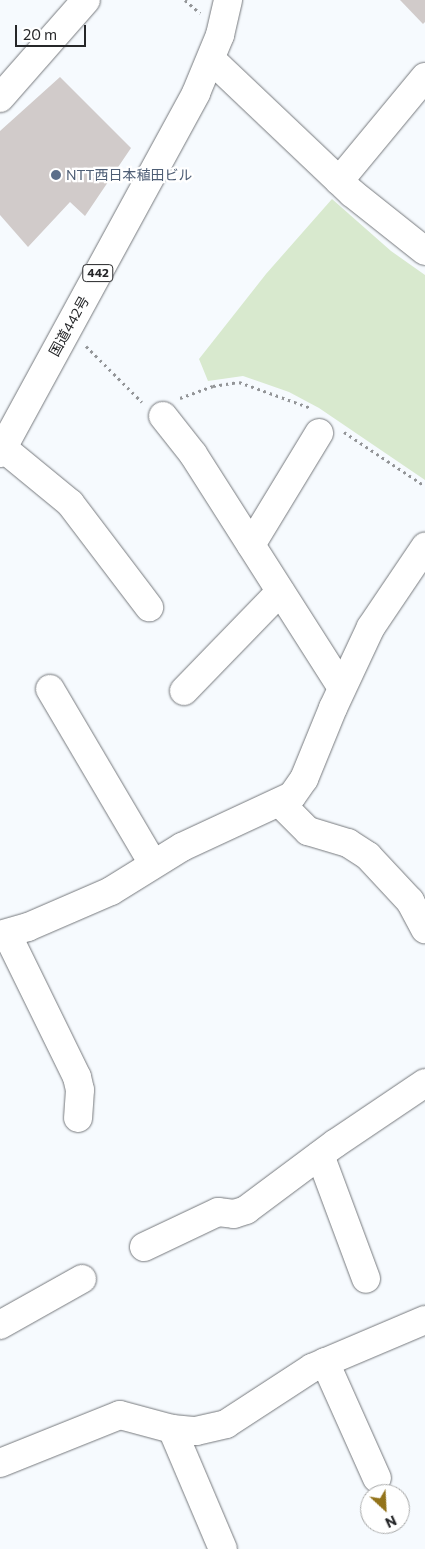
<!DOCTYPE html>
<meta charset="utf-8">
<style>
body{margin:0}
#map{position:relative;width:425px;height:1549px;overflow:hidden;background:#f6fafe;font-family:Commissioner,"Noto Sans JP",sans-serif}
div>[style]{position:absolute}
.green>*{inset:0;background:#d8e9ce}
.building>*{inset:0;background:#d1cbca}
.path>*{height:3px;margin-top:-1.5px;transform-origin:0;background:repeating-linear-gradient(90deg,#939598 0 2.5px,transparent 0 6.5px)}
.roads{filter:drop-shadow(0 0 1px #76797d) drop-shadow(0 0 1px #76797d)}
.minor>*{height:28px;margin:-14px;padding:0 14px;transform-origin:14px;border-radius:14px;background:#fff}
.highway>*{height:28px;margin:-14px;padding:0 14px;transform-origin:14px;border-radius:14px;background:#fff}
.dots>*{width:14px;height:14px;translate:-50% -50%;box-sizing:border-box;border:2px solid #fff;border-radius:50%}
span{translate:-50% -50%;white-space:nowrap;text-align:center;line-height:1.15;-webkit-text-stroke:4.5px #fff;paint-order:stroke}
.shield-label span{padding:1px 4px;background:#fff;border:1px solid;border-radius:4px;-webkit-text-stroke-width:0}
.shield-label{font-size:12px;color:#262729;font-weight:700}
.service-label{font-size:14px;color:#4e5e75}
.left{translate:0 -50%;text-align:left}
.street-label{font-size:14px;color:#262729}
.north{position:absolute;left:360px;top:1484px;width:50px;height:50px;box-sizing:border-box;background:#fff;border:1px solid #a8a9a9;border-radius:50%;rotate:155deg;font-size:14px;font-weight:700;line-height:20px;text-align:center;color:#262729}
.north::after{content:'';display:block;margin:auto;width:18px;height:22px;background:#93731a;clip-path:polygon(50% 0,100% 100%,50% 72%,0 100%)}
.scale{position:absolute;left:15px;top:25px;width:71px;height:22px;box-sizing:border-box;border:2px solid #262729;border-top:0;padding-left:6px;font-size:15px;line-height:18px;white-space:nowrap;color:#262729;-webkit-text-stroke:4px #fff;paint-order:stroke}
</style>
<div id="map">
<div class="green">
<div style="clip-path:polygon(332px 199px,391px 251px,425px 275px,425px 480px,319px 408px,289px 392px,243px 376px,208px 381px,199px 359px,266px 274px)"></div>
</div>
<div class="building">
<div style="clip-path:polygon(400px 0,425px 0,425px 22px,423px 24px)"></div>
<div style="clip-path:polygon(60px 77px,131px 148px,85px 216px,70px 202px,28px 247px,0 215px,0 131px)"></div>
</div>
<div class="path">
<div style="left:185px;top:0;width:20px;rotate:41deg"></div>
<div style="left:86px;top:346px;width:79px;rotate:45deg"></div>
<div style="left:180px;top:398px;width:35px;rotate:-20deg"></div>
<div style="left:213px;top:386px;width:26px;rotate:-9deg"></div>
<div style="left:239px;top:382px;width:77px;rotate:19.9deg"></div>
<div style="left:344px;top:432px;width:97px;rotate:33.7deg"></div>
</div>
<div class="roads">
<div class="minor">
<div style="left:215px;top:63px;width:189px;rotate:43.5deg"></div>
<div style="left:352px;top:193px;width:93px;rotate:38.5deg"></div>
<div style="left:0;top:98px;width:130px;rotate:-48.7deg"></div>
<div style="left:339px;top:181px;width:135px;rotate:-50.4deg"></div>
<div style="left:163px;top:416px;width:48px;rotate:51.7deg"></div>
<div style="left:193px;top:454px;width:277px;rotate:57.5deg"></div>
<div style="left:3px;top:448px;width:87px;rotate:39.4deg"></div>
<div style="left:70px;top:503px;width:131px;rotate:52.8deg"></div>
<div style="left:251px;top:545px;width:131px;rotate:-58.7deg"></div>
<div style="left:50px;top:689px;width:203px;rotate:59.5deg"></div>
<div style="left:184px;top:691px;width:138px;rotate:-45.9deg"></div>
<div style="left:280px;top:803px;width:40px;rotate:45deg"></div>
<div style="left:308px;top:831px;width:42px;rotate:16.7deg"></div>
<div style="left:348px;top:843px;width:24px;rotate:33deg"></div>
<div style="left:368px;top:856px;width:62px;rotate:47deg"></div>
<div style="left:410px;top:901px;width:32px;rotate:62deg"></div>
<div style="left:7px;top:934px;width:159px;rotate:63.9deg"></div>
<div style="left:77px;top:1077px;width:13px;rotate:77deg"></div>
<div style="left:80px;top:1090px;width:28px;rotate:94deg"></div>
<div style="left:0;top:935px;width:29px;rotate:-16deg"></div>
<div style="left:28px;top:927px;width:90px;rotate:-23.4deg"></div>
<div style="left:111px;top:891px;width:84px;rotate:-31.8deg"></div>
<div style="left:182px;top:847px;width:121px;rotate:-24.9deg"></div>
<div style="left:292px;top:796px;width:21px;rotate:-55deg"></div>
<div style="left:304px;top:779px;width:77px;rotate:-67.8deg"></div>
<div style="left:333px;top:708px;width:89px;rotate:-64.9deg"></div>
<div style="left:371px;top:627px;width:97px;rotate:-56deg"></div>
<div style="left:320px;top:1155px;width:132px;rotate:69.6deg"></div>
<div style="left:144px;top:1247px;width:82px;rotate:-25.3deg"></div>
<div style="left:218px;top:1212px;width:16px;rotate:7deg"></div>
<div style="left:234px;top:1214px;width:13px;rotate:-18deg"></div>
<div style="left:246px;top:1210px;width:112px;rotate:-36.7deg"></div>
<div style="left:336px;top:1143px;width:107px;rotate:-34deg"></div>
<div style="left:0;top:1325px;width:94px;rotate:-29.3deg"></div>
<div style="left:325px;top:1362px;width:127px;rotate:65.9deg"></div>
<div style="left:172px;top:1429px;width:24px;rotate:5deg"></div>
<div style="left:196px;top:1431px;width:31px;rotate:-13deg"></div>
<div style="left:226px;top:1424px;width:103px;rotate:-33.1deg"></div>
<div style="left:312px;top:1368px;width:123px;rotate:-23deg"></div>
<div style="left:0;top:1463px;width:129px;rotate:-21.8deg"></div>
<div style="left:120px;top:1415px;width:54px;rotate:15.1deg"></div>
<div style="left:172px;top:1429px;width:130px;rotate:67deg"></div>
</div>
<div class="highway">
<div style="left:0;top:453px;width:410px;rotate:-61.4deg"></div>
<div style="left:196px;top:93px;width:63px;rotate:-67.5deg"></div>
<div style="left:220px;top:35px;width:36px;rotate:-77deg"></div>
</div>
</div>
<div class="dots">
<div style="left:56px;top:175px;background:#5c6f8a"></div>
</div>
<div class="shield-label">
<span style="left:98px;top:273px">442</span>
</div>
<div class="service-label">
<span class="left" style="left:66px;top:175px">NTT西日本稙田ビル</span>
</div>
<div class="street-label">
<span style="left:69px;top:326px;rotate:-61deg">国道442号</span>
</div>
<div class="north">N</div>
<div class="scale">20 m</div>
</div>
